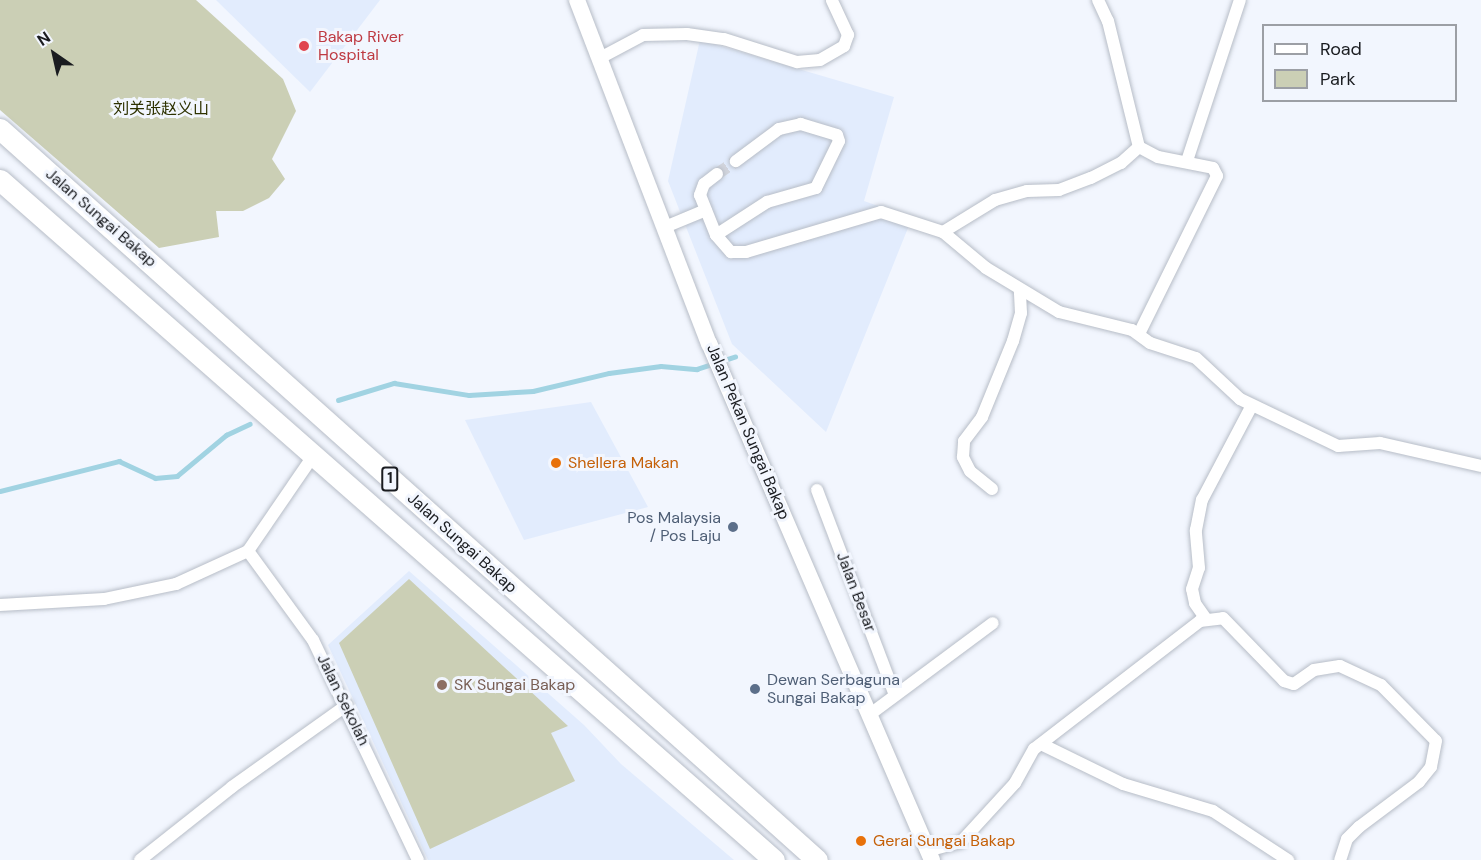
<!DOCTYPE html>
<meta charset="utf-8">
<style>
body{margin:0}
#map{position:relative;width:1481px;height:860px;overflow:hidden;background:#f2f6fe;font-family:"DM Sans","Noto Sans SC",sans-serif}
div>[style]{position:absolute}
.built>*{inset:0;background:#e2ecfd}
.green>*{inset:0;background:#cbcfb5}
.stream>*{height:4.5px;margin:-2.25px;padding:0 2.25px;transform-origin:2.25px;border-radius:2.25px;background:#a1d3e2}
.street-tunnel>*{height:12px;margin-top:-6px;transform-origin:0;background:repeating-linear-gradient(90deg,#d2d5dd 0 12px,transparent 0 18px)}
.roads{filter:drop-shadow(0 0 2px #b7bdc7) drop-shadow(0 0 2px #b7bdc7)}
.street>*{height:12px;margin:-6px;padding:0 6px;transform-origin:6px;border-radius:6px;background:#fff}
.secondary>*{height:16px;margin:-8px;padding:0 8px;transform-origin:8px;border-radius:8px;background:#fff}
.highway>*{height:21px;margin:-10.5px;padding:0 10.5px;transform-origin:10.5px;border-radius:10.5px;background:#fff}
.dots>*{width:16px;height:16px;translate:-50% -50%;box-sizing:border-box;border:3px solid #f2f6fe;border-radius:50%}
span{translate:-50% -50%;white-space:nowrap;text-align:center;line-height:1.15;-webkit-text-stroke:6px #f2f6fe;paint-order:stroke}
.shield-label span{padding:2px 4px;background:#f2f6fe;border:2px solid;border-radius:4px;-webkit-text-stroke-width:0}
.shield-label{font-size:15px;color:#1a1c20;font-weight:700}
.health-label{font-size:16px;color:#be3a42}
.left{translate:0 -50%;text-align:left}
.park-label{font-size:16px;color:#2e3200}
.street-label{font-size:16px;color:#1a1c20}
.food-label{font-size:16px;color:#c56008}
.service-label{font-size:16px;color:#4e5e75}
.right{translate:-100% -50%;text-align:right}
.education-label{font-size:16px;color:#785e54}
.legend{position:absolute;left:1262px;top:24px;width:195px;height:78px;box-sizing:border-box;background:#f2f6fe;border:2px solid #9c9fa5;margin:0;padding:8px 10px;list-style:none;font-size:18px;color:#1a1c20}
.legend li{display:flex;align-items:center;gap:12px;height:30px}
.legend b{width:30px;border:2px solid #9c9fa5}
.north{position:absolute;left:24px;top:24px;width:60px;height:60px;-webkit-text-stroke:4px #f2f6fe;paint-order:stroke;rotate:326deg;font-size:16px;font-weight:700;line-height:24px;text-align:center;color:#1a1c20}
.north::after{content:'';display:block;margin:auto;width:21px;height:27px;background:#1a1c20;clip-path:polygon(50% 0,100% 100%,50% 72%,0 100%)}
</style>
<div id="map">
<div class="built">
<div style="clip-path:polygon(216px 0,380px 0,310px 92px)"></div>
<div style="clip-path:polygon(700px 40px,894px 97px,864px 201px,912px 218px,826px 432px,732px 344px,668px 181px)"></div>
<div style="clip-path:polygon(591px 402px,648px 507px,524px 540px,465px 420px)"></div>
<div style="clip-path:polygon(409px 571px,584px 725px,621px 764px,734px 860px,428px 860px,328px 645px)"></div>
</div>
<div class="green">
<div style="clip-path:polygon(0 0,196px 0,283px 79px,296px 111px,272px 159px,285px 179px,269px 198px,243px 211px,216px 211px,219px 237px,159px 248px,0 110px)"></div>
<div style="clip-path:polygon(409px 579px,568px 726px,551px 733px,575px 781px,430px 849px,339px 643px)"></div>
</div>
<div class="stream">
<div style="left:338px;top:400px;width:59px;rotate:-16.9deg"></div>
<div style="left:394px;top:383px;width:76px;rotate:9.1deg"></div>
<div style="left:469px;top:395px;width:64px;rotate:-3.6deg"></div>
<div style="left:533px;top:391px;width:78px;rotate:-13.3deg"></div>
<div style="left:609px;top:373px;width:52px;rotate:-7.7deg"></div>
<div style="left:661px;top:366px;width:36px;rotate:5deg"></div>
<div style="left:697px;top:369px;width:40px;rotate:-18deg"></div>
<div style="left:0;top:491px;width:123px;rotate:-14.1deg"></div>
<div style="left:119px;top:461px;width:40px;rotate:25deg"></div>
<div style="left:155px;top:478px;width:22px;rotate:-5deg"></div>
<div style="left:177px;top:476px;width:64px;rotate:-39.9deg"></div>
<div style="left:226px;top:435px;width:26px;rotate:-25deg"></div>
</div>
<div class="street-tunnel">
<div style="left:717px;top:174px;width:23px;rotate:-34deg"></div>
</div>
<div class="roads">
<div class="street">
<div style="left:1098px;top:0;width:23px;rotate:65deg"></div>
<div style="left:1108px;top:21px;width:130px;rotate:76.2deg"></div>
<div style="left:1139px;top:147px;width:21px;rotate:28deg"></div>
<div style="left:1158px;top:157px;width:56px;rotate:11.3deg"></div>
<div style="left:1213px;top:168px;width:9px;rotate:63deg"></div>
<div style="left:1217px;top:176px;width:176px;rotate:116.3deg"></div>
<div style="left:600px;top:58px;width:49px;rotate:-28.1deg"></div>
<div style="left:643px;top:35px;width:44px;rotate:-1.3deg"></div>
<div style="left:687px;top:34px;width:37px;rotate:8deg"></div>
<div style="left:724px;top:39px;width:77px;rotate:17.5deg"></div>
<div style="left:797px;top:62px;width:23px;rotate:-5deg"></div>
<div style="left:820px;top:60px;width:28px;rotate:-30deg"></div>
<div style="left:844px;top:46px;width:12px;rotate:-70deg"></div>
<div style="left:848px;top:35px;width:38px;rotate:-115deg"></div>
<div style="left:1187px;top:161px;width:169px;rotate:-71.8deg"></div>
<div style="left:717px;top:174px;width:16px;rotate:142deg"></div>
<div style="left:704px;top:184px;width:12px;rotate:110deg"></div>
<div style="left:700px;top:195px;width:43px;rotate:68.2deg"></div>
<div style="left:716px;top:235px;width:23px;rotate:49deg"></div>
<div style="left:731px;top:252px;width:15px"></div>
<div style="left:746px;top:252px;width:141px;rotate:-16.5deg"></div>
<div style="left:881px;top:212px;width:65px;rotate:17.9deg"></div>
<div style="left:943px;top:232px;width:56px;rotate:39.9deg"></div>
<div style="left:986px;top:268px;width:85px;rotate:31.1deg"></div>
<div style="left:1059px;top:312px;width:75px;rotate:13.9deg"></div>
<div style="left:1132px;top:330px;width:22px;rotate:36deg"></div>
<div style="left:1150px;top:343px;width:48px;rotate:18.1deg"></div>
<div style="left:1196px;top:358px;width:60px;rotate:43deg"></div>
<div style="left:1240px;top:399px;width:109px;rotate:25.6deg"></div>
<div style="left:1338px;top:446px;width:42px;rotate:-4.1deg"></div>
<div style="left:1380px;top:443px;width:104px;rotate:12.8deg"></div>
<div style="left:665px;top:227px;width:44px;rotate:-22.5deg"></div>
<div style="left:943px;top:232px;width:61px;rotate:-31.6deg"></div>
<div style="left:995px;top:200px;width:33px;rotate:-16deg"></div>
<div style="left:1027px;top:191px;width:32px;rotate:-2deg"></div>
<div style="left:1059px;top:190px;width:34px;rotate:-21deg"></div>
<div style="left:1091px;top:178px;width:34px;rotate:-27deg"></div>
<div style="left:1121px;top:163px;width:24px;rotate:-42deg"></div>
<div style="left:716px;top:235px;width:61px;rotate:-32.9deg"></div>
<div style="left:767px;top:202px;width:51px;rotate:-15.9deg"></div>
<div style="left:816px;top:188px;width:52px;rotate:-63.9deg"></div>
<div style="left:839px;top:141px;width:6px;rotate:-108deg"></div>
<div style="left:837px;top:135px;width:38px;rotate:-163deg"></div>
<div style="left:801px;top:124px;width:23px;rotate:167deg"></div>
<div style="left:779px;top:129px;width:54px;rotate:143.3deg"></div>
<div style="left:992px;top:489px;width:28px;rotate:-141deg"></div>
<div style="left:970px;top:471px;width:16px;rotate:-117deg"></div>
<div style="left:963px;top:457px;width:16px;rotate:-86deg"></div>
<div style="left:964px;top:441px;width:30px;rotate:-53deg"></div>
<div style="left:982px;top:417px;width:82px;rotate:-67.8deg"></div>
<div style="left:1013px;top:341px;width:29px;rotate:-74deg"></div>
<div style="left:1021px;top:313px;width:22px;rotate:-93deg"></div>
<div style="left:817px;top:490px;width:219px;rotate:69.2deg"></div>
<div style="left:248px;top:551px;width:110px;rotate:53.9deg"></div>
<div style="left:313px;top:640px;width:244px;rotate:64.5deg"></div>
<div style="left:0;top:605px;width:104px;rotate:-3.3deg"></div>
<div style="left:104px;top:599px;width:74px;rotate:-11.8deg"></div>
<div style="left:176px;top:584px;width:79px;rotate:-24.6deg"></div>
<div style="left:248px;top:551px;width:119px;rotate:-55.6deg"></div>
<div style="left:1206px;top:619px;width:19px;rotate:-125deg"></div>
<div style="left:1195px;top:603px;width:14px;rotate:-102deg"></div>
<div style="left:1192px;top:589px;width:22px;rotate:-72deg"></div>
<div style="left:1199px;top:568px;width:38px;rotate:-95deg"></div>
<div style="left:1196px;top:530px;width:31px;rotate:-79deg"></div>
<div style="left:1202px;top:500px;width:107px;rotate:-62.2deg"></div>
<div style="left:869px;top:715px;width:154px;rotate:-36.6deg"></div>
<div style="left:1041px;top:744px;width:91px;rotate:26deg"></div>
<div style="left:1123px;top:784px;width:94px;rotate:16.7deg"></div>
<div style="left:1213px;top:811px;width:90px;rotate:33.2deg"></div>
<div style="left:927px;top:851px;width:35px;rotate:-15deg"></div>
<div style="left:961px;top:842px;width:80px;rotate:-47.5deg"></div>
<div style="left:1015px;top:783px;width:39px;rotate:-61deg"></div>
<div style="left:1034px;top:749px;width:210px;rotate:-37.6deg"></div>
<div style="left:1200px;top:621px;width:23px;rotate:-7deg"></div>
<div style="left:1223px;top:618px;width:88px;rotate:45.9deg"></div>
<div style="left:1284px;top:681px;width:10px;rotate:17deg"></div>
<div style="left:1294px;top:684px;width:24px;rotate:-35deg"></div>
<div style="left:1314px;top:670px;width:26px;rotate:-9deg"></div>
<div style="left:1340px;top:666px;width:45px;rotate:24.9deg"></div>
<div style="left:1381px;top:685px;width:78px;rotate:45.5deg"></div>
<div style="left:1436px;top:741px;width:26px;rotate:101deg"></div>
<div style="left:1431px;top:767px;width:19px;rotate:129deg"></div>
<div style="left:1419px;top:782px;width:75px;rotate:143.1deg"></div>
<div style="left:1359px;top:827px;width:17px;rotate:135deg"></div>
<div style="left:1347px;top:839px;width:22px;rotate:108deg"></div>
<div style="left:140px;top:860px;width:117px;rotate:-38.4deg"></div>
<div style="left:232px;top:787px;width:141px;rotate:-35.5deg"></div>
</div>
<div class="secondary">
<div style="left:577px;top:0;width:368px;rotate:69deg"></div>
<div style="left:709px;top:343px;width:563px;rotate:66.67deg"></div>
</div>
<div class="highway">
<div style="left:0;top:129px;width:1096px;rotate:41.82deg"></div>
<div style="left:0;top:180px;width:1030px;rotate:41.3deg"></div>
</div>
</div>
<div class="dots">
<div style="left:304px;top:46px;background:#e0444e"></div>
<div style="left:556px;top:463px;background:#e8710a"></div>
<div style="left:733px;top:527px;background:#5c6f8a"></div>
<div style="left:442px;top:685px;background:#8d6e63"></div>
<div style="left:755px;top:689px;background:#5c6f8a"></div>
<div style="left:861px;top:841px;background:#e8710a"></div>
</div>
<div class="shield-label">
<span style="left:390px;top:479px">1</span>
</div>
<div class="health-label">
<span class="left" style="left:318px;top:46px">Bakap River<br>Hospital</span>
</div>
<div class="park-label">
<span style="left:161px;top:109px">刘关张赵义山</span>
</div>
<div class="street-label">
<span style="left:101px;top:218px;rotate:41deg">Jalan Sungai Bakap</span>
<span style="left:748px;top:432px;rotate:67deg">Jalan Pekan Sungai Bakap</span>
<span style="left:462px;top:543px;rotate:42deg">Jalan Sungai Bakap</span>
<span style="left:856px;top:592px;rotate:69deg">Jalan Besar</span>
<span style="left:343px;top:700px;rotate:64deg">Jalan Sekolah</span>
</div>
<div class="food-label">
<span class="left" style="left:568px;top:463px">Shellera Makan</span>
<span class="left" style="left:873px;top:841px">Gerai Sungai Bakap</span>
</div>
<div class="service-label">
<span class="right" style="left:721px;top:527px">Pos Malaysia<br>/ Pos Laju</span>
<span class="left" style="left:767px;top:689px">Dewan Serbaguna<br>Sungai Bakap</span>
</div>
<div class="education-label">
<span class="left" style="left:454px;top:685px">SK Sungai Bakap</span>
</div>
<ul class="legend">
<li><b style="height:8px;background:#fff"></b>Road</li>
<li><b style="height:16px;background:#cbcfb5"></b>Park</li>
</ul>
<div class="north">N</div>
</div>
